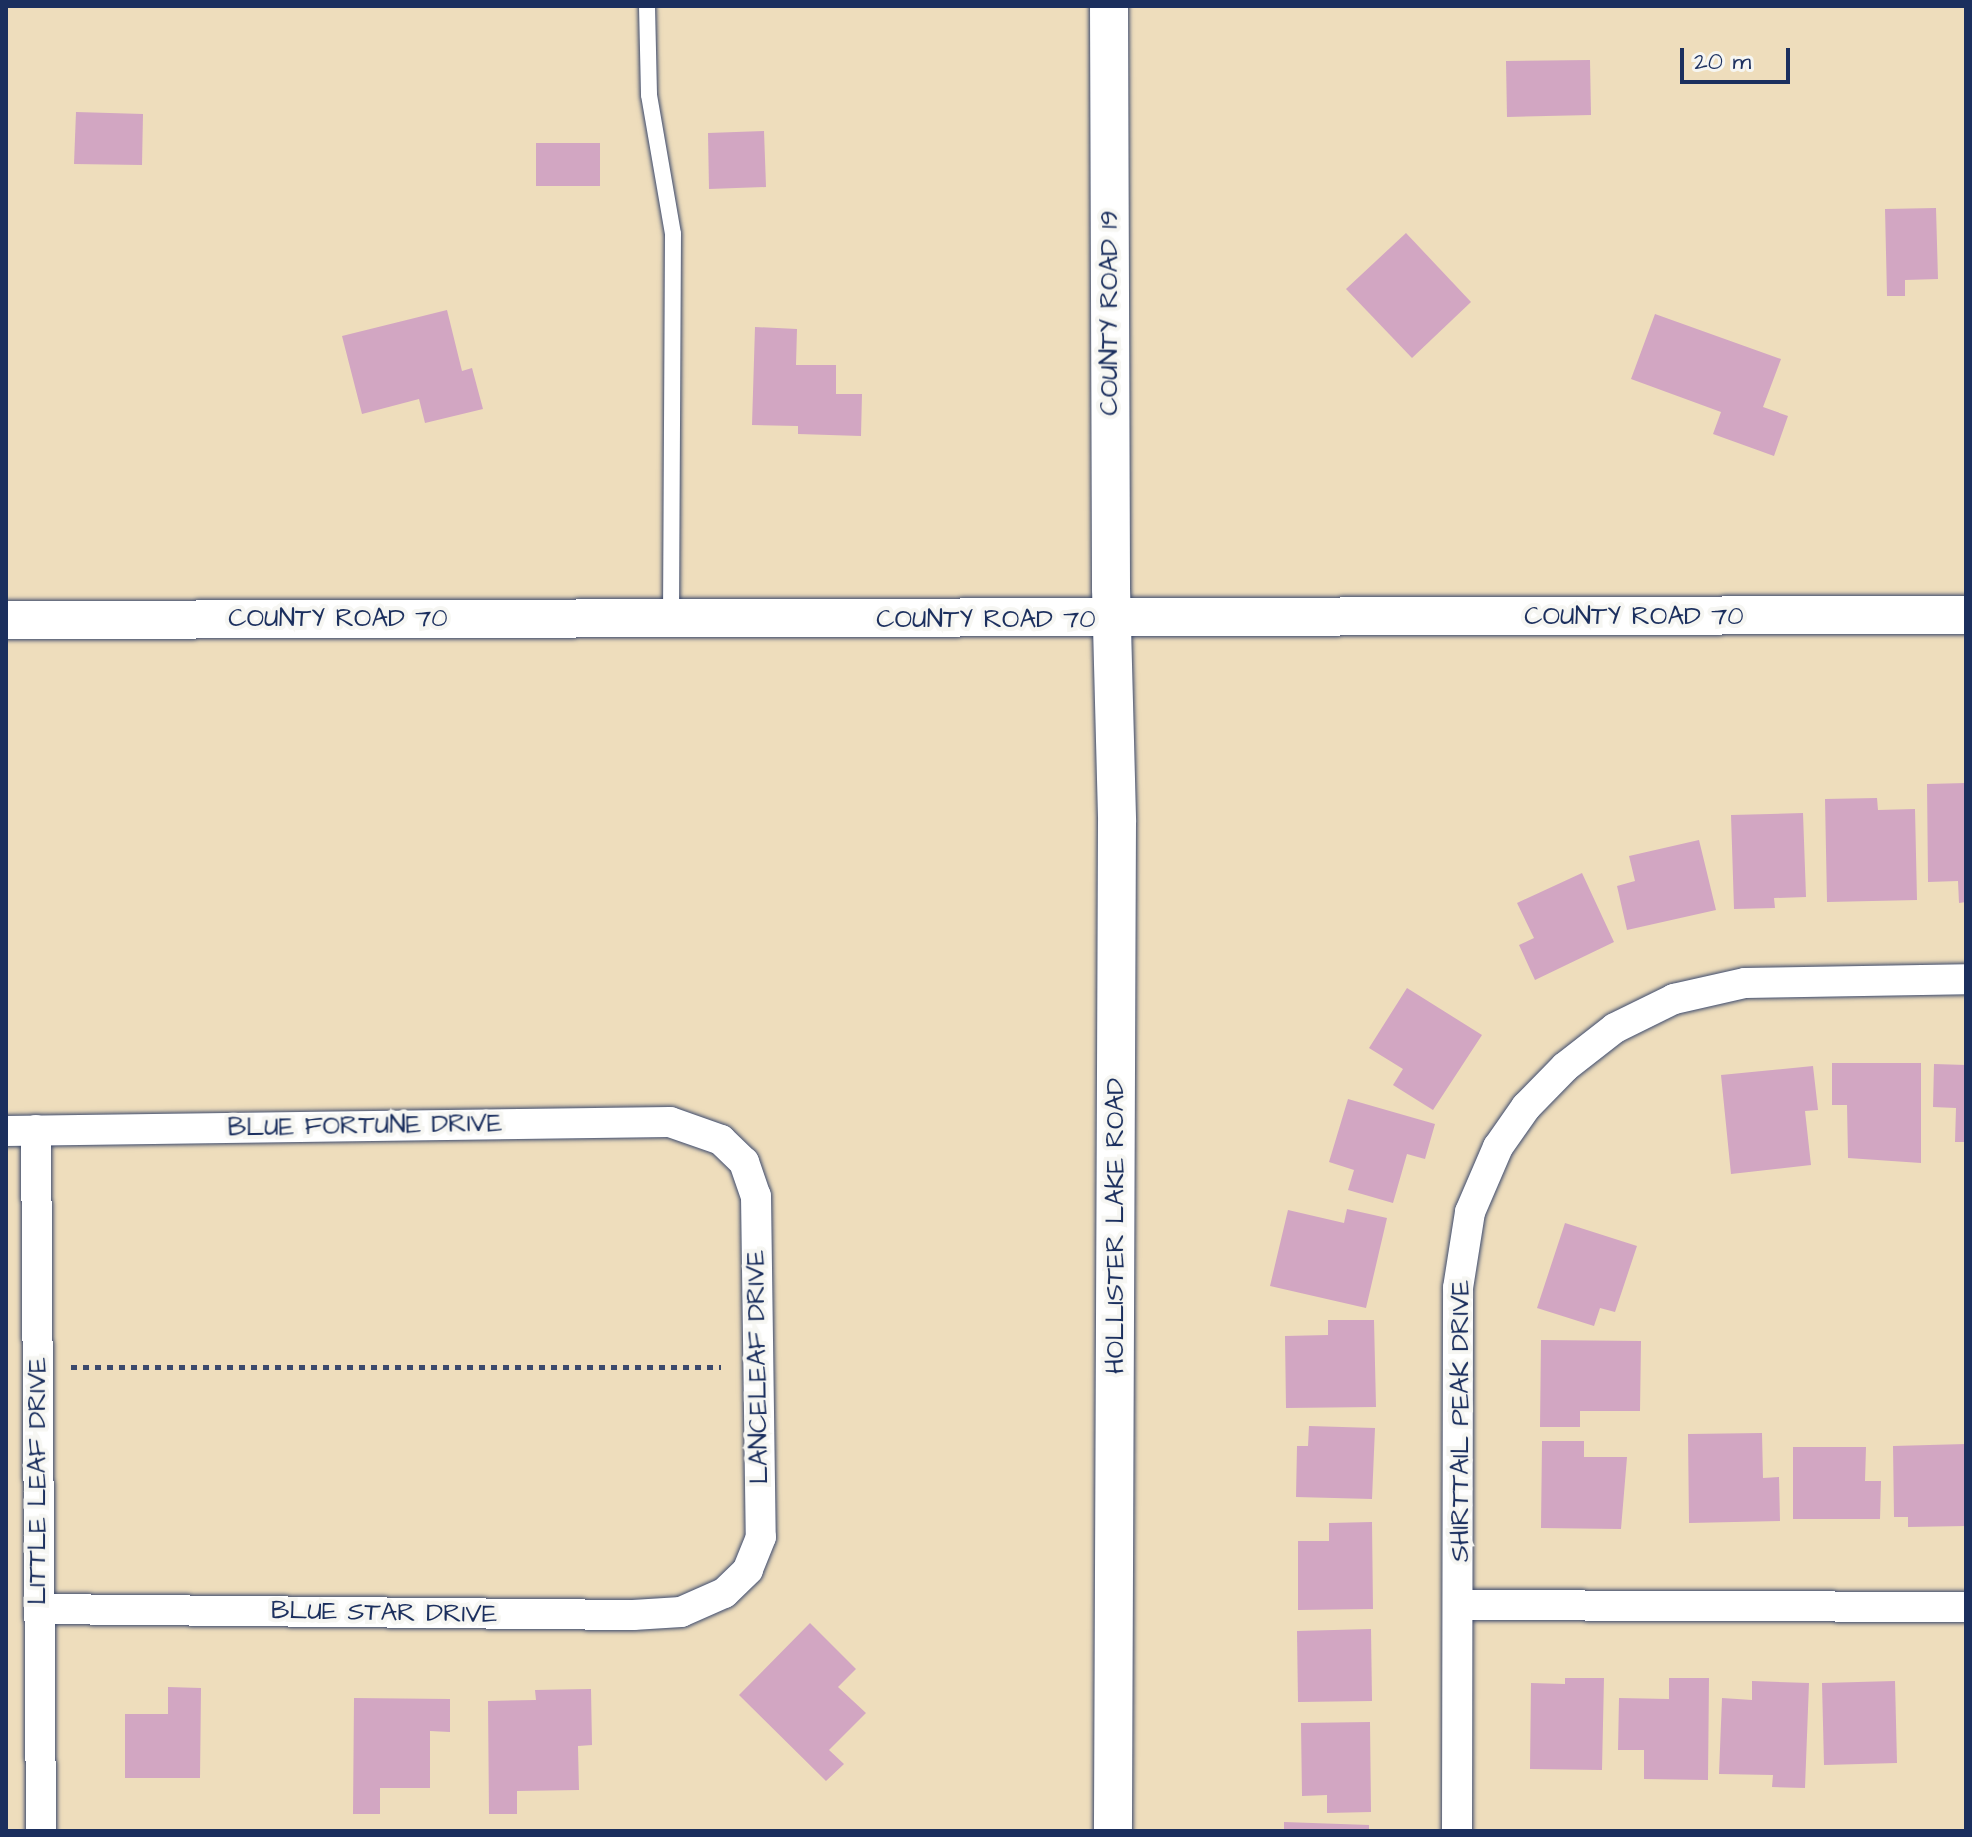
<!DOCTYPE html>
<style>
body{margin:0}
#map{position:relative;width:1972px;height:1837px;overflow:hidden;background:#eeddbc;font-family:"Architects Daughter",sans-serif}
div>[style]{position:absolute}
.building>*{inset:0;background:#d2a6c2}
.path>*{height:5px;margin-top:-2.5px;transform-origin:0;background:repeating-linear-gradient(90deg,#3b496c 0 6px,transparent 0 12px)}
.roads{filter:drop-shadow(0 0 2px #3b496c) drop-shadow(0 0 2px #3b496c)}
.service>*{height:16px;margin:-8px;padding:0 8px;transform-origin:8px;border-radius:8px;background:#fff}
.minor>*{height:30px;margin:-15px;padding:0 15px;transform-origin:15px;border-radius:15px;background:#fff}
.tertiary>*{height:38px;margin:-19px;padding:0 19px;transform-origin:19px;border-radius:19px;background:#fff}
span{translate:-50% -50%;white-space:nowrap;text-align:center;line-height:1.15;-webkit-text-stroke:8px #f6f6f2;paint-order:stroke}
.street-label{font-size:26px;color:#1b2f5e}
.frame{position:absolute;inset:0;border:8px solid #1b2f5e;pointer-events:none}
.scale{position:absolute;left:1680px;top:48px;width:110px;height:36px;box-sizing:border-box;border:4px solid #1b2f5e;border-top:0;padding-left:10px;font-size:24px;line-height:28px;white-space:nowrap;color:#1b2f5e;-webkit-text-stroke:6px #f6f6f2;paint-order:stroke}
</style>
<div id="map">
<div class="building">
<div style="clip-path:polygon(1590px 60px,1591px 115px,1507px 117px,1506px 61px)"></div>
<div style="clip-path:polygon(76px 112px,143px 114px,142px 165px,74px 164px)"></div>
<div style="clip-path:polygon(764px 131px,766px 187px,709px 189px,708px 133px)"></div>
<div style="clip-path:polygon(536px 143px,600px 143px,600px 186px,536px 186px)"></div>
<div style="clip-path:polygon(1936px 208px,1938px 279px,1905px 280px,1905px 296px,1887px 296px,1885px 209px)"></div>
<div style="clip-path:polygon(1406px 233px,1471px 302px,1412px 358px,1346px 289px)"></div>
<div style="clip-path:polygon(447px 310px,462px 371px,472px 368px,483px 409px,425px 423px,419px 399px,362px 414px,342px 336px)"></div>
<div style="clip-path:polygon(1655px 314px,1781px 359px,1763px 407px,1788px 416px,1774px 456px,1713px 434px,1721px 412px,1631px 379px)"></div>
<div style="clip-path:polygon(755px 327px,797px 329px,796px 365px,836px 365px,836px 394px,862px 394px,861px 436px,798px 434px,798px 426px,752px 425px)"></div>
<div style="clip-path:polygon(1966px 783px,1966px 902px,1959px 903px,1958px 881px,1928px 882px,1927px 784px)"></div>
<div style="clip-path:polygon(1877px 798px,1878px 810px,1915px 809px,1917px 900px,1827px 902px,1825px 799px)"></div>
<div style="clip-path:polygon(1803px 813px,1806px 897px,1774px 898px,1775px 908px,1734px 909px,1731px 815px)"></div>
<div style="clip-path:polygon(1699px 840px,1716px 910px,1627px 930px,1617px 886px,1635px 881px,1629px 856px)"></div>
<div style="clip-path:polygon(1582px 873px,1614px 942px,1535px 980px,1519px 945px,1534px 938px,1517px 903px)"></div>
<div style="clip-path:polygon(1407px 988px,1482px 1035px,1433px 1110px,1393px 1085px,1403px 1069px,1369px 1048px)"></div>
<div style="clip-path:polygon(1832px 1063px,1921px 1063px,1921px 1163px,1848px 1158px,1847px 1105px,1832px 1105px)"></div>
<div style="clip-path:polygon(1934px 1064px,1966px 1065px,1966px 1142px,1955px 1142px,1956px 1108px,1933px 1107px)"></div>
<div style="clip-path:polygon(1813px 1066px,1818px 1110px,1805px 1111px,1811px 1165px,1731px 1174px,1721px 1075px)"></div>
<div style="clip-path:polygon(1348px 1099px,1435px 1124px,1425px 1159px,1407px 1154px,1393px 1203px,1348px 1190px,1354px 1170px,1329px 1162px)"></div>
<div style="clip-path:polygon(1347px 1209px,1387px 1218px,1366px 1308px,1270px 1286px,1288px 1210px,1344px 1223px)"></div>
<div style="clip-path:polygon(1565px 1223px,1637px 1246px,1615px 1312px,1600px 1308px,1594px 1326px,1537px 1308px)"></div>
<div style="clip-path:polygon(1328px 1320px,1374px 1320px,1376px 1407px,1286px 1408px,1285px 1336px,1328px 1335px)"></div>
<div style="clip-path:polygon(1541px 1340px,1641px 1341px,1640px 1411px,1580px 1411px,1580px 1427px,1540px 1427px)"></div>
<div style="clip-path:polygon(1309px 1426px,1375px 1428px,1372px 1499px,1296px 1497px,1297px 1446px,1308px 1446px)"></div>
<div style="clip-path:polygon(1762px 1433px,1763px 1478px,1779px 1477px,1780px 1521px,1689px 1523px,1688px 1434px)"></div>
<div style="clip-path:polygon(1542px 1441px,1584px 1441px,1584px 1457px,1627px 1457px,1621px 1529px,1541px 1528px)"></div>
<div style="clip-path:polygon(1966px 1444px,1966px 1526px,1908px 1527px,1908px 1517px,1894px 1517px,1893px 1446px)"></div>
<div style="clip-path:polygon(1793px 1447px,1866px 1447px,1865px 1481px,1881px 1481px,1880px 1519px,1793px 1519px)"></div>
<div style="clip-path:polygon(1372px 1522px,1373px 1609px,1298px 1610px,1298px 1541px,1329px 1541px,1329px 1523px)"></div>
<div style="clip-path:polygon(810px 1623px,856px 1669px,838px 1687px,866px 1713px,829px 1750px,844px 1764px,826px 1781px,739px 1695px)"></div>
<div style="clip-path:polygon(1371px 1629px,1372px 1701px,1298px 1702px,1297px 1631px)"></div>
<div style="clip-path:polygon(1565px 1678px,1604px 1678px,1602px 1770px,1530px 1769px,1531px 1683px,1565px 1684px)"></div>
<div style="clip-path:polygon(1669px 1678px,1709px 1678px,1708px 1780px,1644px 1779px,1644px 1750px,1618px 1750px,1619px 1698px,1669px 1699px)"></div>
<div style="clip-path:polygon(1752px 1681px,1809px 1683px,1805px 1788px,1772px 1787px,1773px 1775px,1719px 1774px,1722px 1698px,1752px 1700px)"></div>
<div style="clip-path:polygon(1895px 1681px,1897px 1763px,1824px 1765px,1822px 1683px)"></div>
<div style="clip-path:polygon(168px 1687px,201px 1688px,200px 1778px,125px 1778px,125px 1714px,168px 1714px)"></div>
<div style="clip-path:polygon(591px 1689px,592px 1745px,578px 1746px,579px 1790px,517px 1791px,517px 1814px,489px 1814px,488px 1701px,536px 1700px,535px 1690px)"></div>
<div style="clip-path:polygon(354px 1698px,450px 1699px,450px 1732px,430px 1731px,430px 1788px,380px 1788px,380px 1814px,353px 1814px)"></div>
<div style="clip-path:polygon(1370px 1722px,1371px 1812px,1327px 1813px,1327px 1795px,1302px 1796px,1301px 1723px)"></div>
<div style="clip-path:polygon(1284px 1822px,1369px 1825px,1369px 1831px,1284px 1831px)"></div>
</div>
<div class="path">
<div style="left:71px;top:1367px;width:650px"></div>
</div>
<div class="roads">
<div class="service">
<div style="left:647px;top:6px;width:89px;rotate:88.7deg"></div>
<div style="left:649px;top:95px;width:141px;rotate:80.2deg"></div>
<div style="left:673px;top:234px;width:385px;rotate:90.3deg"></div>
</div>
<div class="minor">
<div style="left:36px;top:1130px;width:701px;rotate:89.59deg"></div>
<div style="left:6px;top:1131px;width:664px;rotate:-0.78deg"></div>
<div style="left:670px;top:1122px;width:54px;rotate:19.4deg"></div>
<div style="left:721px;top:1140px;width:32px;rotate:44deg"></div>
<div style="left:744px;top:1162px;width:36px;rotate:71deg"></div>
<div style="left:756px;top:1196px;width:341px;rotate:89.2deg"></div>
<div style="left:761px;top:1537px;width:35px;rotate:112deg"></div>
<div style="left:748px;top:1570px;width:33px;rotate:136deg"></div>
<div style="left:724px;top:1593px;width:47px;rotate:156.2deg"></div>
<div style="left:681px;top:1612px;width:48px;rotate:176.4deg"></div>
<div style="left:633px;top:1615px;width:594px;rotate:-179.42deg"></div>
<div style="left:1460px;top:1605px;width:506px;rotate:0.23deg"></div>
<div style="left:1457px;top:1831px;width:543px;rotate:-89.89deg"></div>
<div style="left:1458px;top:1288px;width:77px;rotate:-81deg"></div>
<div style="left:1470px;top:1212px;width:71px;rotate:-66.7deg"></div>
<div style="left:1498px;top:1147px;width:49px;rotate:-55deg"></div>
<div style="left:1526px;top:1107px;width:56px;rotate:-45.7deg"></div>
<div style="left:1565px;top:1067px;width:63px;rotate:-38deg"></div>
<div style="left:1615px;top:1028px;width:66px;rotate:-26.2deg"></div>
<div style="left:1674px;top:999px;width:73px;rotate:-12.7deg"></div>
<div style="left:1745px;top:983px;width:221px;rotate:-1deg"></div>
</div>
<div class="tertiary">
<div style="left:1109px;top:6px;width:582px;rotate:89.8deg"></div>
<div style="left:1111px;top:588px;width:234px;rotate:88.5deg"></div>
<div style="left:1117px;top:822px;width:1009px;rotate:90.23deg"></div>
<div style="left:6px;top:620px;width:1960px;rotate:-0.15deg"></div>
</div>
</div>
<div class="street-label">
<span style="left:1110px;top:313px;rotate:-90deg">COUNTY ROAD 19</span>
<span style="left:1634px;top:617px">COUNTY ROAD 70</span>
<span style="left:338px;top:619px">COUNTY ROAD 70</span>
<span style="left:986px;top:620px">COUNTY ROAD 70</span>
<span style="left:365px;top:1126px;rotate:-1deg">BLUE FORTUNE DRIVE</span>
<span style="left:1116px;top:1226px;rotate:-90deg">HOLLISTER LAKE ROAD</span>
<span style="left:758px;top:1367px;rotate:-91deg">LANCELEAF DRIVE</span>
<span style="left:1461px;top:1421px;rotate:-90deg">SHIRTTAIL PEAK DRIVE</span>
<span style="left:38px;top:1481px;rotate:-90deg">LITTLE LEAF DRIVE</span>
<span style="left:384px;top:1613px;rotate:1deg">BLUE STAR DRIVE</span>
</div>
<div class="frame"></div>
<div class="scale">20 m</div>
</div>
